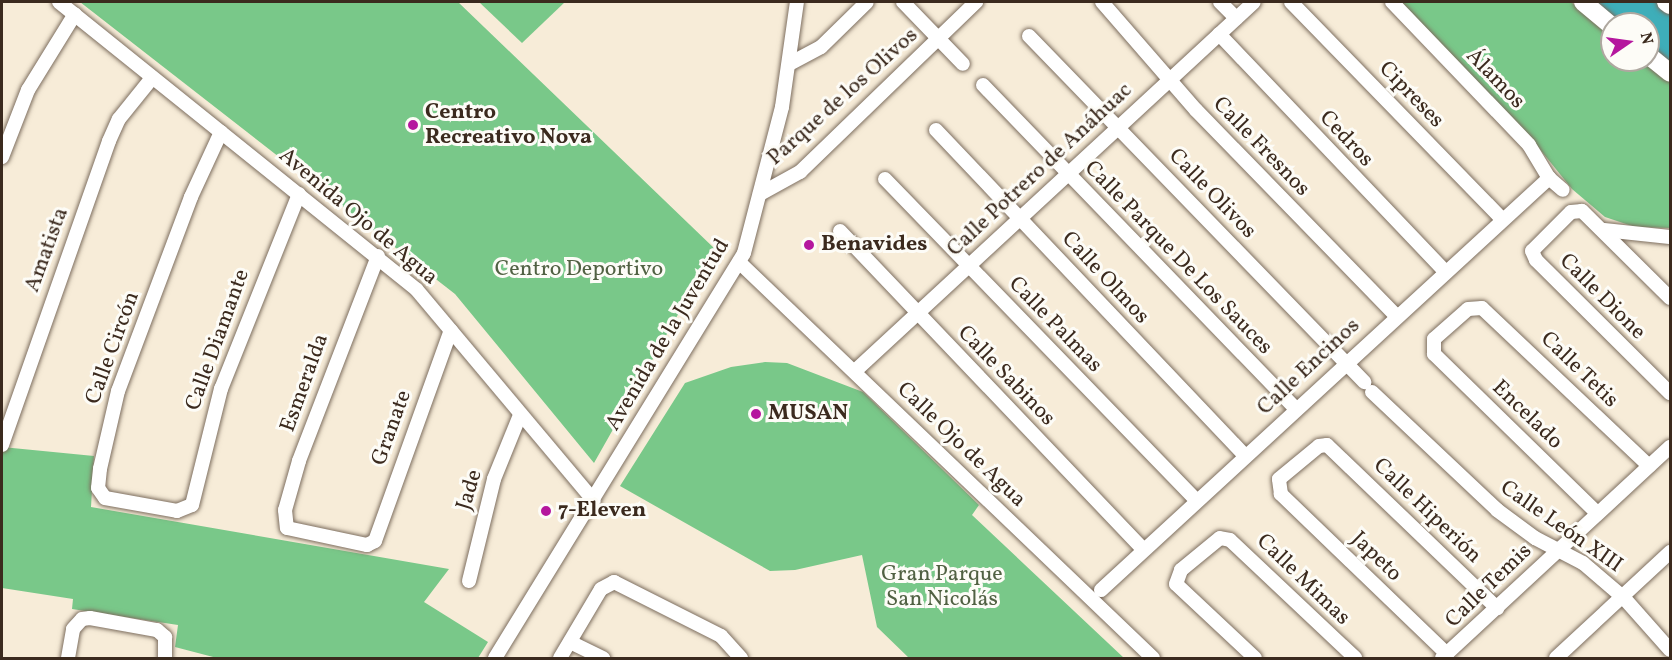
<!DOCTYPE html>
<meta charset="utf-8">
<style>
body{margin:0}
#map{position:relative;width:1672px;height:660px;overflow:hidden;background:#f7ecd8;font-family:Vollkorn,serif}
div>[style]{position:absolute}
.green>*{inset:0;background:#79c889}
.water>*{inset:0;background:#3eaeb9}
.roads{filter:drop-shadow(0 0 2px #7d6e5f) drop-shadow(0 0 2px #7d6e5f)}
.minor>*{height:14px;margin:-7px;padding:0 7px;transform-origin:7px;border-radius:7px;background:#fff}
.major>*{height:18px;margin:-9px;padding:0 9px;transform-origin:9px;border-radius:9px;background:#fff}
.dots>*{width:16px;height:16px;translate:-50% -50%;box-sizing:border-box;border:3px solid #fdfcf7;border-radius:50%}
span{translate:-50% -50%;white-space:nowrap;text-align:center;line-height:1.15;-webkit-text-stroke:6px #fdfcf7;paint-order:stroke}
.street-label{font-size:22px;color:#3b2a1e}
.poi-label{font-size:22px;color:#3b2a1e;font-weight:700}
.left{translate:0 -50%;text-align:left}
.park-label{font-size:22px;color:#516143}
.frame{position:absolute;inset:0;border:3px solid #3b2a1e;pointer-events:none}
.north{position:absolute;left:1600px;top:12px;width:60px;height:60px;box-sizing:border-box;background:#fdfcf7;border:2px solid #afa8a0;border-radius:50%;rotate:77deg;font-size:16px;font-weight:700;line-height:24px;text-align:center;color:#3b2a1e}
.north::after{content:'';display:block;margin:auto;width:21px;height:27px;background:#b5179e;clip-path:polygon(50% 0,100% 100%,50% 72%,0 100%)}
</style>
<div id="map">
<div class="green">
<div style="clip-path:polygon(80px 2px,458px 2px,715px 249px,594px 463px,455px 294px)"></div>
<div style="clip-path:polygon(479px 2px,565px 2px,522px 43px)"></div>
<div style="clip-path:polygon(1401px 2px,1571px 2px,1612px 35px,1612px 60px,1643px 60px,1670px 82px,1670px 228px,1635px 227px,1605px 217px,1572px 189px,1526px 132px)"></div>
<div style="clip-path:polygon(765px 362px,787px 363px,863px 392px,979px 505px,972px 515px,1124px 658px,909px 658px,877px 627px,862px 555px,795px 570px,770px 571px,620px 486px,685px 383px,731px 367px)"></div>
<div style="clip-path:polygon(2px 447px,94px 456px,91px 507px,449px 569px,424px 602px,488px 642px,478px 658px,217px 658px,175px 647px,178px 625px,72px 609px,73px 599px,2px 588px)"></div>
</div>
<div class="water">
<div style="clip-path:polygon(1583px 2px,1666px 2px,1670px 5px,1670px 73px,1648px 55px,1648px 24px,1612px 24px)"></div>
</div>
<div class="roads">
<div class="minor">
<div style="left:59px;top:2px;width:459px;rotate:38.8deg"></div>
<div style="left:417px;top:290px;width:275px;rotate:50deg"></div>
<div style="left:903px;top:2px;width:86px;rotate:45.9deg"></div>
<div style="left:1102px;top:2px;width:143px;rotate:49deg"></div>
<div style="left:1196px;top:110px;width:287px;rotate:45.8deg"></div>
<div style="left:1220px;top:2px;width:23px;rotate:45deg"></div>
<div style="left:1291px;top:2px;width:301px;rotate:45.8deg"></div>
<div style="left:1392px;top:2px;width:198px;rotate:46.2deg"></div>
<div style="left:1529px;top:145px;width:39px;rotate:59deg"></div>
<div style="left:1549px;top:178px;width:18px;rotate:41deg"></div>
<div style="left:1219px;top:34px;width:326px;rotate:46.4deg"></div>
<div style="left:1029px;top:36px;width:482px;rotate:45.9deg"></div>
<div style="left:791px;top:63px;width:34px;rotate:-28deg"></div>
<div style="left:821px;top:47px;width:64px;rotate:-44.4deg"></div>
<div style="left:983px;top:85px;width:449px;rotate:46deg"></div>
<div style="left:936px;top:130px;width:448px;rotate:46.5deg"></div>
<div style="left:221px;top:132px;width:72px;rotate:114.8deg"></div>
<div style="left:191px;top:197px;width:207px;rotate:110.6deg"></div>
<div style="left:118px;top:391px;width:80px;rotate:103deg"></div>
<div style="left:100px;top:469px;width:19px;rotate:96deg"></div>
<div style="left:98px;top:488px;width:12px;rotate:55deg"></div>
<div style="left:105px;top:498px;width:73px;rotate:10.2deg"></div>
<div style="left:177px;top:511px;width:16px;rotate:-22deg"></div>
<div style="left:192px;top:505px;width:120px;rotate:-76deg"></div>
<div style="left:221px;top:389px;width:210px;rotate:-68.2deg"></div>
<div style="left:2px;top:157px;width:72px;rotate:-68.8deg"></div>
<div style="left:28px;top:90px;width:89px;rotate:-58.3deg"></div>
<div style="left:885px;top:179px;width:447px;rotate:45.9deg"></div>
<div style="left:760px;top:194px;width:46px;rotate:-28.8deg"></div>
<div style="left:800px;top:172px;width:245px;rotate:-44deg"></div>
<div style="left:1604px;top:230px;width:66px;rotate:6.1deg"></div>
<div style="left:840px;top:231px;width:439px;rotate:46.4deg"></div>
<div style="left:378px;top:256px;width:220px;rotate:111.1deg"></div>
<div style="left:299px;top:461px;width:51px;rotate:105.9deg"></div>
<div style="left:285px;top:510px;width:18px;rotate:84deg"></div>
<div style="left:287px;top:528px;width:82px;rotate:12deg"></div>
<div style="left:367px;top:545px;width:9px;rotate:-27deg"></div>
<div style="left:375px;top:541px;width:224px;rotate:-70.2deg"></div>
<div style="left:739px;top:262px;width:573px;rotate:43.73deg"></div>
<div style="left:1670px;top:298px;width:124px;rotate:-135.3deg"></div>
<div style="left:1582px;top:211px;width:11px;rotate:175deg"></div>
<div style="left:1571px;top:212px;width:55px;rotate:135deg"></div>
<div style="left:1532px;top:251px;width:10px;rotate:66deg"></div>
<div style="left:1536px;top:260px;width:189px;rotate:44.8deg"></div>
<div style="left:855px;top:371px;width:543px;rotate:-42.76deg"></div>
<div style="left:1372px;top:392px;width:172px;rotate:43.3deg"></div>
<div style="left:1497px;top:510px;width:47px;rotate:36.4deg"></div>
<div style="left:1535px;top:538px;width:54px;rotate:27.5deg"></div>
<div style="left:1583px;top:563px;width:54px;rotate:40.5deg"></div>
<div style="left:1624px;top:598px;width:69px;rotate:48.5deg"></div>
<div style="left:2px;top:445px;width:322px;rotate:-70.6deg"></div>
<div style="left:109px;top:141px;width:24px;rotate:-66deg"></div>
<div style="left:119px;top:119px;width:53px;rotate:-51.2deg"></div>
<div style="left:1597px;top:513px;width:228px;rotate:-135.7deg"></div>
<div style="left:1434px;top:354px;width:15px;rotate:-90deg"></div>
<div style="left:1434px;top:339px;width:45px;rotate:-41.4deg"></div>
<div style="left:1468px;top:309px;width:14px;rotate:-4deg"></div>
<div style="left:1482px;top:308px;width:230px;rotate:43.4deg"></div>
<div style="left:469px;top:581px;width:105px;rotate:-76.2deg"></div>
<div style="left:494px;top:479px;width:69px;rotate:-67.9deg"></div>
<div style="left:1101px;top:590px;width:609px;rotate:-42.6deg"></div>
<div style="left:570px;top:642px;width:37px;rotate:26deg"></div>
<div style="left:1447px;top:654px;width:231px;rotate:-136.1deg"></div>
<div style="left:1281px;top:494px;width:15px;rotate:-98deg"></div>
<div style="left:1279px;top:479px;width:52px;rotate:-39.5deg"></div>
<div style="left:1319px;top:446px;width:8px;rotate:-7deg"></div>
<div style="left:1327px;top:445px;width:236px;rotate:43.8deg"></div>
<div style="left:68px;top:658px;width:29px;rotate:-80deg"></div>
<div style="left:73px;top:629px;width:13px;rotate:-48deg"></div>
<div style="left:82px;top:619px;width:8px;rotate:-7deg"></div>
<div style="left:90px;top:618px;width:68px;rotate:10.2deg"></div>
<div style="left:157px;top:630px;width:11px;rotate:41deg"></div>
<div style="left:165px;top:637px;width:21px;rotate:90deg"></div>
<div style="left:495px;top:658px;width:475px;rotate:-58.4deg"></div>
<div style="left:744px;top:253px;width:151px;rotate:-75.4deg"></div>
<div style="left:782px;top:107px;width:106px;rotate:-81.9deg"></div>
<div style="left:560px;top:658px;width:80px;rotate:-59.3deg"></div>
<div style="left:601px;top:589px;width:15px;rotate:-28deg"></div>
<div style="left:614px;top:582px;width:120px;rotate:26.8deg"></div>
<div style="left:721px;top:636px;width:30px;rotate:48deg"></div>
<div style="left:1255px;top:658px;width:108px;rotate:-136.9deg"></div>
<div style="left:1176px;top:584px;width:15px;rotate:-70deg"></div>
<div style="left:1181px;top:570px;width:50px;rotate:-39.4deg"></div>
<div style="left:1220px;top:538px;width:10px;rotate:11deg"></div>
<div style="left:1230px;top:540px;width:172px;rotate:43.3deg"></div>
<div style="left:1442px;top:658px;width:311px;rotate:-42.8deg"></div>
<div style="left:1556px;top:658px;width:156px;rotate:-42.9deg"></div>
</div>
<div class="major">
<div style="left:1583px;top:2px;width:38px;rotate:40deg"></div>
<div style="left:1666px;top:2px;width:5px;rotate:37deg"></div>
<div style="left:1648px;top:55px;width:28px;rotate:39deg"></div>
</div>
</div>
<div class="dots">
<div style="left:413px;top:125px;background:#b5179e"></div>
<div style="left:809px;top:245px;background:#b5179e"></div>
<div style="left:756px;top:414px;background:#b5179e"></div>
<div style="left:546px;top:511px;background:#b5179e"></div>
</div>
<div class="street-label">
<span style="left:1495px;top:79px;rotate:46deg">Álamos</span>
<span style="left:1411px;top:95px;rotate:46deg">Cipreses</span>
<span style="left:843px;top:97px;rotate:-42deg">Parque de los Olivos</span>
<span style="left:1346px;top:139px;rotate:47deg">Cedros</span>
<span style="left:1261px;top:147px;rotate:46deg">Calle Fresnos</span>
<span style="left:1040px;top:170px;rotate:-43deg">Calle Potrero de Anáhuac</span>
<span style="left:1212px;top:194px;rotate:46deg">Calle Olivos</span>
<span style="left:358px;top:217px;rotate:40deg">Avenida Ojo de Agua</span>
<span style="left:47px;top:250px;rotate:-70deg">Amatista</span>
<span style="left:1178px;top:258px;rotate:46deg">Calle Parque De Los Sauces</span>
<span style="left:1105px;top:278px;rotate:47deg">Calle Olmos</span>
<span style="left:1602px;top:297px;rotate:45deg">Calle Dione</span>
<span style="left:1055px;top:325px;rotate:46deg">Calle Palmas</span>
<span style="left:668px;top:335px;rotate:-59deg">Avenida de la Juventud</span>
<span style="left:218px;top:340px;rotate:-70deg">Calle Diamante</span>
<span style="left:113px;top:348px;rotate:-70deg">Calle Circón</span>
<span style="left:1309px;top:367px;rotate:-43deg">Calle Encinos</span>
<span style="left:1579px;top:370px;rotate:44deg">Calle Tetis</span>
<span style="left:1006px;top:376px;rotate:46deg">Calle Sabinos</span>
<span style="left:305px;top:383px;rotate:-70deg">Esmeralda</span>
<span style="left:1527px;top:415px;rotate:44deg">Encelado</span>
<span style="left:392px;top:428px;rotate:-70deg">Granate</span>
<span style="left:961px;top:445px;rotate:44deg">Calle Ojo de Agua</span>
<span style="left:470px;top:490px;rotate:-73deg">Jade</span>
<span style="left:1427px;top:511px;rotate:44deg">Calle Hiperión</span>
<span style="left:1561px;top:527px;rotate:35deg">Calle León XIII</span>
<span style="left:1376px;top:557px;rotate:44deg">Japeto</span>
<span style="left:1303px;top:580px;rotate:44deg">Calle Mimas</span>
<span style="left:1489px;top:586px;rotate:-44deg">Calle Temis</span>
</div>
<div class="poi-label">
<span class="left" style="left:425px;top:125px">Centro<br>Recreativo Nova</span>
<span class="left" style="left:821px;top:245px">Benavides</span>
<span class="left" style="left:768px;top:414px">MUSAN</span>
<span class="left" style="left:558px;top:511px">7-Eleven</span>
</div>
<div class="park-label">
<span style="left:579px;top:270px">Centro Deportivo</span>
<span style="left:942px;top:587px">Gran Parque<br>San Nicolás</span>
</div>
<div class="frame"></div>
<div class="north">N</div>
</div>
